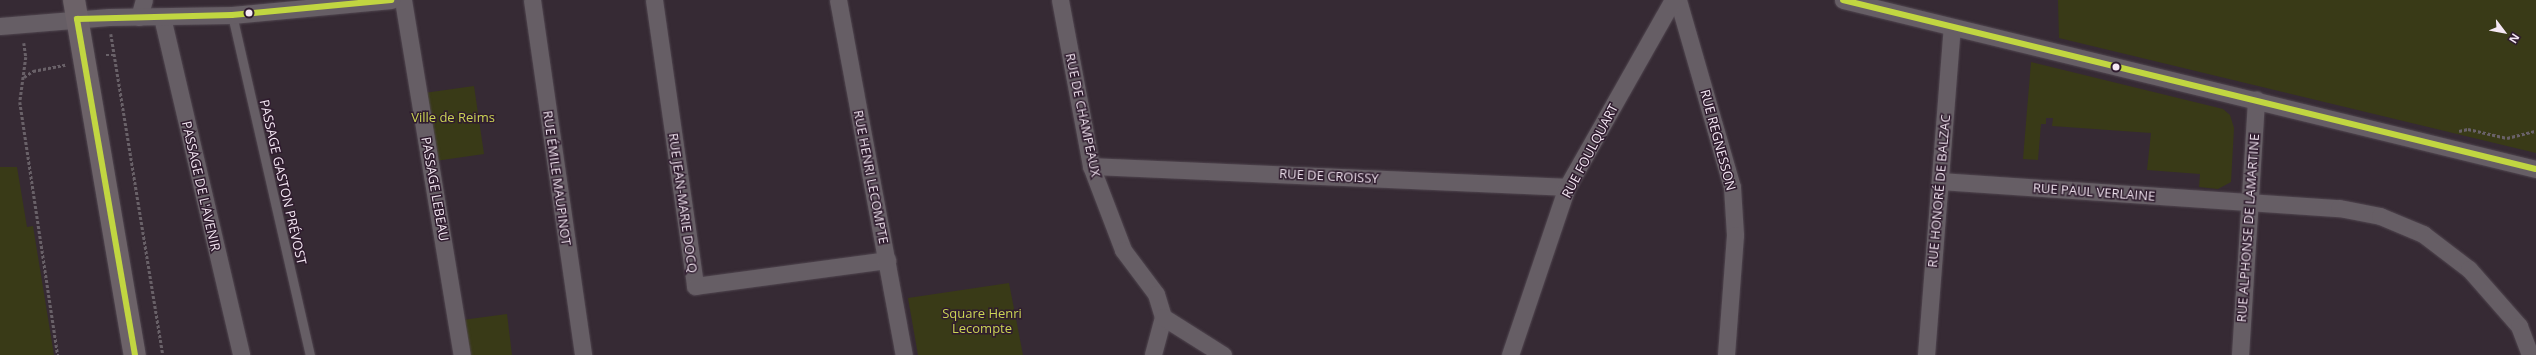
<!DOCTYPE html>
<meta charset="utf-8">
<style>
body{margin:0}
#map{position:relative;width:2536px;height:355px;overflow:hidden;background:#362a34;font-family:"Open Sans",sans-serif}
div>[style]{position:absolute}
.green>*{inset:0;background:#393a17}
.path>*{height:2.5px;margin-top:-1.25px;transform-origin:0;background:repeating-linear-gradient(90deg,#696168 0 3px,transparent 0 5px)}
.roads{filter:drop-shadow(0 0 1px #50464f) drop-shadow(0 0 1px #50464f)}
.lane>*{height:9px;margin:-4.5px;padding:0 4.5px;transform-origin:4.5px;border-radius:4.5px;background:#665e65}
.street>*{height:17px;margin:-8.5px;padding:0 8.5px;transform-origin:8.5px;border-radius:8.5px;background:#665e65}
.secondary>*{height:22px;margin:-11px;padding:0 11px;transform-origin:11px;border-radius:11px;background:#6c6268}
.bus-1>*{height:6px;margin:-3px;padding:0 3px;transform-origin:3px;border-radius:3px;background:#c1d641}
.dots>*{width:11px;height:11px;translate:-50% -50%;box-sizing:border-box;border:2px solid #2f1c2e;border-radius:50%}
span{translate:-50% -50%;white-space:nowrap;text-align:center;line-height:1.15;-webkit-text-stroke:3px #2f1c2e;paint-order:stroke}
.street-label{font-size:13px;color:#f5e8f4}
.park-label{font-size:13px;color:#cbd454}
.north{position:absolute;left:2484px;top:12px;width:40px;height:40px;-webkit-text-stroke:3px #2f1c2e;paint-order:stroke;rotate:122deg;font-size:11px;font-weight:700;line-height:16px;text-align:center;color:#f5e8f4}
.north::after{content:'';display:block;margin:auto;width:14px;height:18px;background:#f5e8f4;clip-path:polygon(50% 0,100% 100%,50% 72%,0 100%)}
</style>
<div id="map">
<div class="green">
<div style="clip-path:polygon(2058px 0,2536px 0,2536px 153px,2059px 38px)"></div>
<div style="clip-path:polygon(2031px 62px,2223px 109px,2230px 115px,2234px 128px,2231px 182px,2218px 189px,2199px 187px,2200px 174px,2147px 170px,2151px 133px,2052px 126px,2053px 118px,2046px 118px,2046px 124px,2041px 124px,2038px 160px,2023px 159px)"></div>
<div style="clip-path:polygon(474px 86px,484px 154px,435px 161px,424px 93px)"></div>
<div style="clip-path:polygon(0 167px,17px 167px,27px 227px,33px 226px,54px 355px,0 355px)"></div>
<div style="clip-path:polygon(1009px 283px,1023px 355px,918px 355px,908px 298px)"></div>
<div style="clip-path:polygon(507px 314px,512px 355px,466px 355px,462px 320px)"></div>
</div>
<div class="path">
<div style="left:111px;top:34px;width:325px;rotate:80.8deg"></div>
<div style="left:24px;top:43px;width:14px;rotate:82deg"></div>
<div style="left:26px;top:57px;width:45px;rotate:97.6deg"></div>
<div style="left:20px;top:102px;width:256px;rotate:81.5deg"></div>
<div style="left:106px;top:55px;width:9px"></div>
<div style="left:24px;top:77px;width:11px;rotate:-34deg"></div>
<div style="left:33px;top:71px;width:33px;rotate:-11deg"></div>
<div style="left:2459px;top:131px;width:9px;rotate:-13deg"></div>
<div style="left:2468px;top:129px;width:40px;rotate:13deg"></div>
<div style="left:2507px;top:138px;width:30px;rotate:-14deg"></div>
</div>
<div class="roads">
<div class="lane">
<div style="left:232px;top:15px;width:349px;rotate:77.1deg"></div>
</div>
<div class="street">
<div style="left:403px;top:0;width:360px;rotate:80.6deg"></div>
<div style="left:532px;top:0;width:359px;rotate:81.8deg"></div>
<div style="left:654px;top:0;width:289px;rotate:81.8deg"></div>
<div style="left:695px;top:286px;width:194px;rotate:-7.7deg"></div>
<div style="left:838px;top:0;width:361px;rotate:79.5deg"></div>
<div style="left:1060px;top:0;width:169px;rotate:79.4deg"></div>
<div style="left:1091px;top:166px;width:90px;rotate:69.1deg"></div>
<div style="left:1123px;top:250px;width:55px;rotate:53.1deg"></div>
<div style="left:1156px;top:294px;width:24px;rotate:73deg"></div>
<div style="left:1163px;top:317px;width:39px;rotate:105deg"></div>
<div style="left:1678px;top:0;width:195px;rotate:73.9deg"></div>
<div style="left:1732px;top:187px;width:48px;rotate:86.4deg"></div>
<div style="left:1735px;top:235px;width:120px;rotate:94.3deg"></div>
<div style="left:1843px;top:0;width:713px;rotate:13.71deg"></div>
<div style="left:139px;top:17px;width:18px;rotate:-74deg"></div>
<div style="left:162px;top:17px;width:347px;rotate:76.8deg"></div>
<div style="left:0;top:26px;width:109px;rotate:-4.7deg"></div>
<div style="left:109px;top:17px;width:123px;rotate:-0.9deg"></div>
<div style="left:232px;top:15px;width:160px;rotate:-5.4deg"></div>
<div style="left:1091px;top:166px;width:476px;rotate:2.5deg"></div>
<div style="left:1940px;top:181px;width:400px;rotate:3.9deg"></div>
<div style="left:2339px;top:208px;width:42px;rotate:11deg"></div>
<div style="left:2380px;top:216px;width:47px;rotate:22.7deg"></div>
<div style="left:2423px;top:234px;width:58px;rotate:37.3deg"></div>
<div style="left:2469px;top:269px;width:76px;rotate:48.7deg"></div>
<div style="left:2519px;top:326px;width:31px;rotate:69deg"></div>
<div style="left:1163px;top:317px;width:71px;rotate:32.3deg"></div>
<div style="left:1510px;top:355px;width:177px;rotate:-71.3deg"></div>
<div style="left:1567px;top:187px;width:215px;rotate:-60.5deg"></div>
<div style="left:1926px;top:355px;width:328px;rotate:-85.5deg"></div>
<div style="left:2240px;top:355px;width:256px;rotate:-86.4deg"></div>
</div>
<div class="secondary">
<div style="left:74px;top:0;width:360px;rotate:80.3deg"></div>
</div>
</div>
<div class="bus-1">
<div style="left:1843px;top:0;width:713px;rotate:13.71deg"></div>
<div style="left:135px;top:355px;width:341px;rotate:-99.8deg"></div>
<div style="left:77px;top:19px;width:155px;rotate:-1.5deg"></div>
<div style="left:232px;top:15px;width:160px;rotate:-5.4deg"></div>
</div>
<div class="dots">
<div style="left:249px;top:13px;background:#f5e8f4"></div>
<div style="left:2116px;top:67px;background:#f5e8f4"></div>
</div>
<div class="street-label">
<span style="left:1083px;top:115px;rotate:78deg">RUE DE CHAMPEAUX</span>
<span style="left:1718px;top:140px;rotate:75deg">RUE REGNESSON</span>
<span style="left:1590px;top:151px;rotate:-62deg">RUE FOULQUART</span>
<span style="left:1329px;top:176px;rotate:3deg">RUE DE CROISSY</span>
<span style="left:871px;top:177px;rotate:79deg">RUE HENRI LECOMPTE</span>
<span style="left:557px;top:178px;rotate:82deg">RUE ÉMILE MAUPINOT</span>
<span style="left:283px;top:182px;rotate:77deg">PASSAGE GASTON PRÉVOST</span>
<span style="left:201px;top:186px;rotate:77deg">PASSAGE DE L'AVENIR</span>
<span style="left:435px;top:189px;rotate:80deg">PASSAGE LEBEAU</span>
<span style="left:1939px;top:191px;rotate:-85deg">RUE HONORÉ DE BALZAC</span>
<span style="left:2094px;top:192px;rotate:4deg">RUE PAUL VERLAINE</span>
<span style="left:683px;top:203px;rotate:82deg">RUE JEAN-MARIE DOCQ</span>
<span style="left:2248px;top:228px;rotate:-86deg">RUE ALPHONSE DE LAMARTINE</span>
</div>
<div class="park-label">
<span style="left:453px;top:117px">Ville de Reims</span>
<span style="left:982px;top:321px">Square Henri<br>Lecompte</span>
</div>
<div class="north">N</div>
</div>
